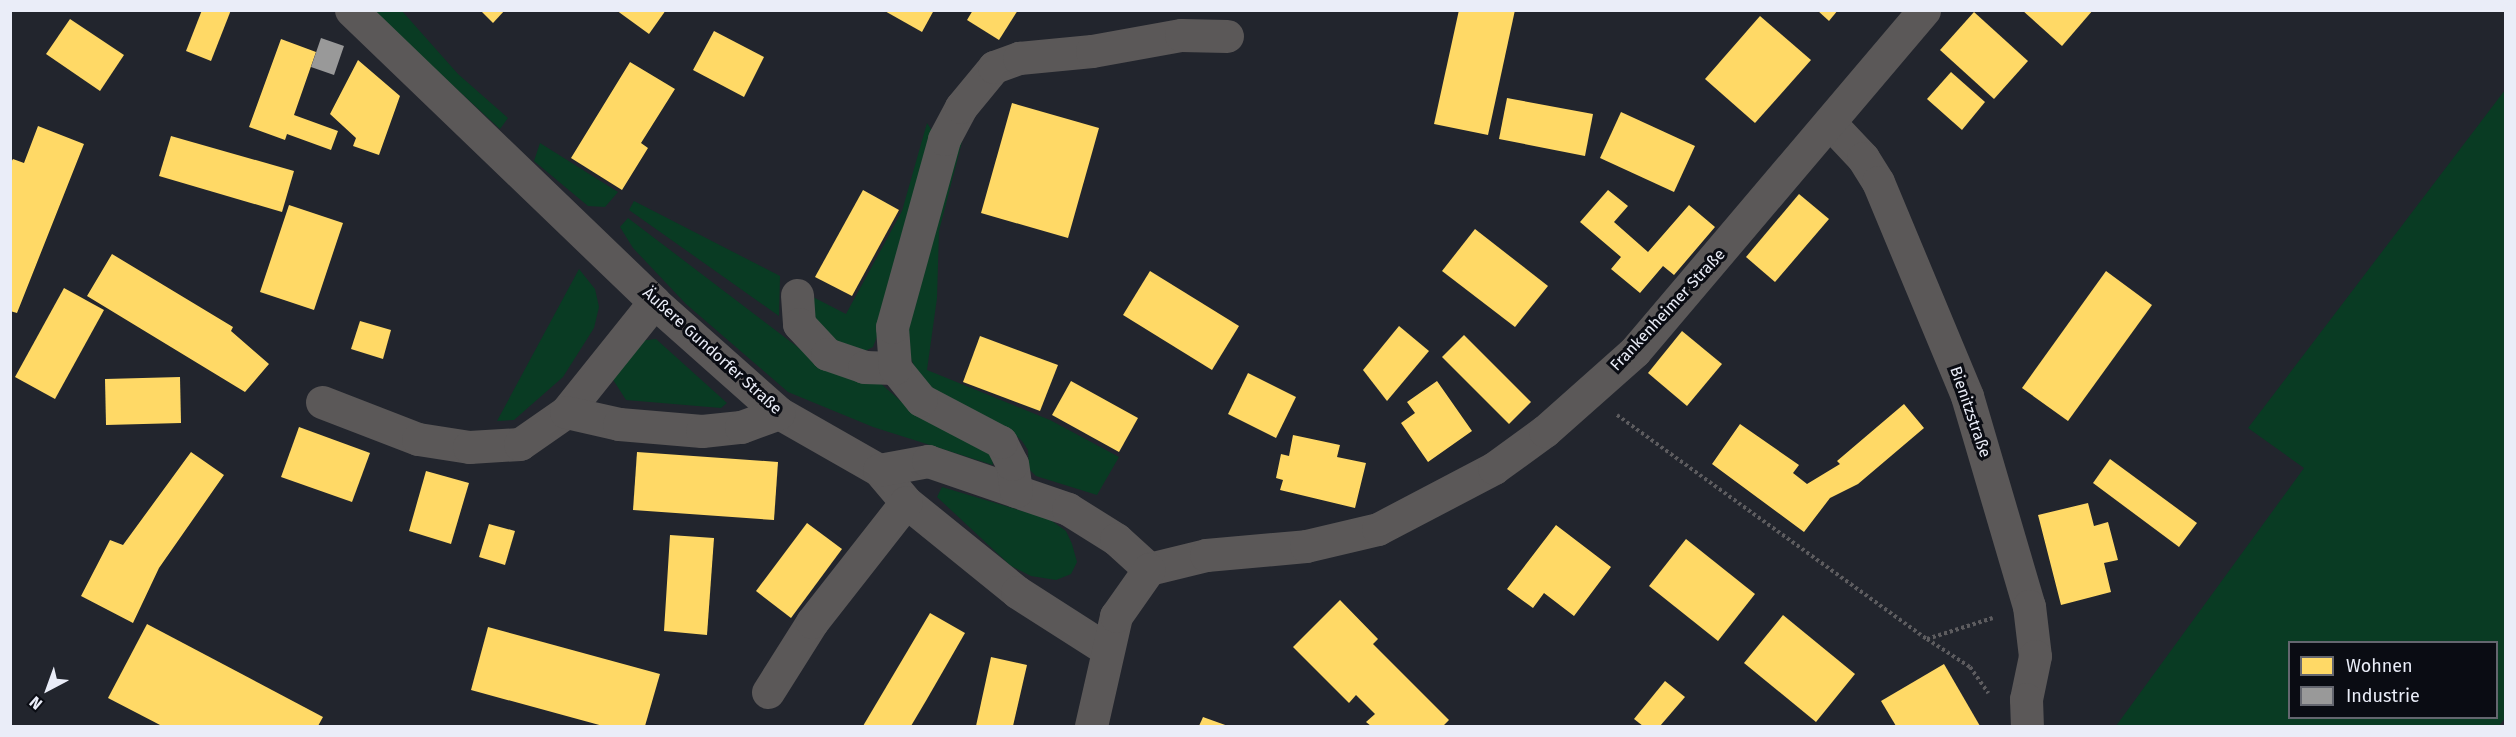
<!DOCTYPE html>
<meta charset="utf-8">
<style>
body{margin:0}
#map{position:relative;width:2516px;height:737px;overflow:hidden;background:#22252d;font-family:"Fira Sans",sans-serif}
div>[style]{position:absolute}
.green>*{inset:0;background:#093b23}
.homes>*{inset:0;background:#ffd966}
.industry>*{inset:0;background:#999}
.path>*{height:4px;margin-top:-2px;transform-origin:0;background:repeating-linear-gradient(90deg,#5d5c5f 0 3px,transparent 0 6px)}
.minor>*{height:33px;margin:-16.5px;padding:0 16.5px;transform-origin:16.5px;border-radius:16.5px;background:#5b5858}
span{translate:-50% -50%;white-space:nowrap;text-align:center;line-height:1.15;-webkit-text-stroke:6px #0a0c13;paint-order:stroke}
.street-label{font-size:16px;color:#eaedf8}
.frame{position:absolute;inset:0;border:12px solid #eaedf8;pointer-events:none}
.legend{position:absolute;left:2288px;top:641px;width:210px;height:78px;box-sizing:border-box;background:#0a0c13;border:2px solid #64666f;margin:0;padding:8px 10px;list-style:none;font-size:18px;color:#eaedf8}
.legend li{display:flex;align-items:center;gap:12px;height:30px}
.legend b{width:30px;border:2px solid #64666f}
.north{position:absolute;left:18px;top:659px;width:60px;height:60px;-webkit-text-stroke:4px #0a0c13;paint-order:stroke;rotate:221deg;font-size:16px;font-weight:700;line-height:24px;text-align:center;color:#eaedf8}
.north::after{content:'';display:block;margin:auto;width:21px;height:27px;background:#eaedf8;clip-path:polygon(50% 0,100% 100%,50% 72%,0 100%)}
</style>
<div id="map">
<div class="green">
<div style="clip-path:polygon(372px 11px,402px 11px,458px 74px,508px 118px,500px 129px)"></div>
<div style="clip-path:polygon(evenodd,2505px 90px,2505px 718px,2499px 726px,2116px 726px,2304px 468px,2248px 428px,2505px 90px,2290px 642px,2496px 642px,2496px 718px,2290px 718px,2290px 642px)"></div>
<div style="clip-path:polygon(927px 123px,935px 135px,878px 334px,873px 347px,861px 353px,818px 333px,811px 296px,846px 314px,902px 211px)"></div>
<div style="clip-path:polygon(963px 138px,939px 231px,937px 298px,927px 370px,1050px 420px,1119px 457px,1097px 495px,1036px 476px,1029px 469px,1028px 450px,1022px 441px,1010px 430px,944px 401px,916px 371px,907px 348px,905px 324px,946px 174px)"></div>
<div style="clip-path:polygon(540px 143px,618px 192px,605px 207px,588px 206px,534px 161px)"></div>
<div style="clip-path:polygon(634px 201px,780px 276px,779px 316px,629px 210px)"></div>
<div style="clip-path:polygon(628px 218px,820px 364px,879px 382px,904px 404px,990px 446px,993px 465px,873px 427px,788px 392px,686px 304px,633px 248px,620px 227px)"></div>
<div style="clip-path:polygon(579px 269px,595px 289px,599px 307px,594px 328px,563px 377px,514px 420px,497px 421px)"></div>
<div style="clip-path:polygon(656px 339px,727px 403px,721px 408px,626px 400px,612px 378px,638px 341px)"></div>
<div style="clip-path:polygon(942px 487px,1049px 519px,1066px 531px,1072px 544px,1077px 562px,1071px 574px,1056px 580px,1031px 576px,1011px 566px,937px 497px)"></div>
</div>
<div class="homes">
<div style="clip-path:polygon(202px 10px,231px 10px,211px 61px,186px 51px)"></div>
<div style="clip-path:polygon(480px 10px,505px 10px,493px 23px)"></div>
<div style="clip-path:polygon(616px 10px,666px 10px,649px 34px)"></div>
<div style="clip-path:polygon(883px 10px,934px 10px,922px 32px)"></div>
<div style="clip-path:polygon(973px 10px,1018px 10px,999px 40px,967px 20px)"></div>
<div style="clip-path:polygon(1459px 10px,1515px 10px,1488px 135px,1434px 124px)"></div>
<div style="clip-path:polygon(1817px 10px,1838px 10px,1829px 21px)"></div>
<div style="clip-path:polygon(2022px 10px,2093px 10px,2062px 46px)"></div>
<div style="clip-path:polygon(1974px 12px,2028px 61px,1994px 99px,1940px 50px)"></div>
<div style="clip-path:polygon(1760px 16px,1811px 60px,1755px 123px,1705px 79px)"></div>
<div style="clip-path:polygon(70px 19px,124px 55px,100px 91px,46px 54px)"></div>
<div style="clip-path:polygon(714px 31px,764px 57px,744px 97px,693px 70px)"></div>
<div style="clip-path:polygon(281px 39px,316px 52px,294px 115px,338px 131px,331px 150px,287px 134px,285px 140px,249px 127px)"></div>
<div style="clip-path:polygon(358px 60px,400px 96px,379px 155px,353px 146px,356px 138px,330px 114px)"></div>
<div style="clip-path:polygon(630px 62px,675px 89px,641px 143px,648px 148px,622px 190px,571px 158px)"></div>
<div style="clip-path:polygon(1951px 72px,1985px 102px,1962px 130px,1927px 99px)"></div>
<div style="clip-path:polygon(1507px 98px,1593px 114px,1585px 156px,1499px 139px)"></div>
<div style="clip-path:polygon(1012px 103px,1099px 128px,1068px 238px,981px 213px)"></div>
<div style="clip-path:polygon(1621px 112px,1695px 146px,1674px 192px,1600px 158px)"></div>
<div style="clip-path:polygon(38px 126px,84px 144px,17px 313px,10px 311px,10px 164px,13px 159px,24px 163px)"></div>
<div style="clip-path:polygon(171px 136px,294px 171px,282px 212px,159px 176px)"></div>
<div style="clip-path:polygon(863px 190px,899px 210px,852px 296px,815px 277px)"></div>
<div style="clip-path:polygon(1608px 190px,1628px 206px,1614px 222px,1648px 252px,1689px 205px,1715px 227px,1674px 275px,1663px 266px,1640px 293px,1611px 269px,1621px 257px,1580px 222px)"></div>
<div style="clip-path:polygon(1799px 194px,1829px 219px,1775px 282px,1746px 257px)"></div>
<div style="clip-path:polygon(289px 205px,343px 223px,314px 310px,260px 292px)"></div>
<div style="clip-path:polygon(1475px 229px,1548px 286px,1515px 327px,1442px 271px)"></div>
<div style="clip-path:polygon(112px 254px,233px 327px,231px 331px,269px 364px,245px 392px,87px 296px)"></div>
<div style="clip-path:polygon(1150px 271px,1239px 326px,1212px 370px,1123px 315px)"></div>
<div style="clip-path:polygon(2106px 271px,2152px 305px,2068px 421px,2022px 388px)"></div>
<div style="clip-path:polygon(64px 288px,104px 310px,55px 399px,15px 377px)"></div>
<div style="clip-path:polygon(360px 321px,391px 330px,383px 359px,351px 349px)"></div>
<div style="clip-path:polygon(1399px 326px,1429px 351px,1387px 401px,1363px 370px)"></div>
<div style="clip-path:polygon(1682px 331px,1722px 364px,1687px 406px,1648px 373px)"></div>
<div style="clip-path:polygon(1464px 335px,1531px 402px,1509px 424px,1442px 357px)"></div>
<div style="clip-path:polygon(980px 336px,1058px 365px,1040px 411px,963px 382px)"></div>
<div style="clip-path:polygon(1248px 373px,1296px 397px,1276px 438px,1228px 414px)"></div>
<div style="clip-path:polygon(180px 377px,181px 423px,106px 425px,105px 379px)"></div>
<div style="clip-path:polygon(1071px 381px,1138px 418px,1119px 452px,1052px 415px)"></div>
<div style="clip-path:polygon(1437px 381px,1472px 431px,1428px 462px,1401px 423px,1415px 413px,1407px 402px)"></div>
<div style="clip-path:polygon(1904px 404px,1924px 428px,1858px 484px,1830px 498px,1804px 532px,1712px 464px,1740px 424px,1799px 465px,1793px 473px,1807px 484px,1840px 464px,1837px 461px)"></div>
<div style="clip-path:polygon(299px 427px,370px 453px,352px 502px,281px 477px)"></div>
<div style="clip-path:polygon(1293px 435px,1340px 445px,1337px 457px,1366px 463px,1355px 508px,1280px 490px,1283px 480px,1276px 478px,1281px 454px,1289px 456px)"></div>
<div style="clip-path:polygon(191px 452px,224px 475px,159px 568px,133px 623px,81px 596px,110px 540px,123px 545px)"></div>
<div style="clip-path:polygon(637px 452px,778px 462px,774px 520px,633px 510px)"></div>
<div style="clip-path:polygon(2110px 459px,2197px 523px,2179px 547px,2093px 483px)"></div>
<div style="clip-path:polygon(426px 471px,469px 483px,451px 544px,409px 531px)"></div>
<div style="clip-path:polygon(2088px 503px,2094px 526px,2108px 522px,2118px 560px,2104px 563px,2111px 592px,2061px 605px,2038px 515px)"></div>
<div style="clip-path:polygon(807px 523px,842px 549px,791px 618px,756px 591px)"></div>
<div style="clip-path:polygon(489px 524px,515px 531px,505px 565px,479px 557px)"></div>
<div style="clip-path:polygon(1556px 525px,1611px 567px,1574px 616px,1544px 593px,1533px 608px,1507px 589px)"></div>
<div style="clip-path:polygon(670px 535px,714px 538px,707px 635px,664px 631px)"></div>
<div style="clip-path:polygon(1686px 539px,1755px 594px,1718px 641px,1649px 586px)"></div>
<div style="clip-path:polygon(1340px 600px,1378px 639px,1373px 644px,1449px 720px,1443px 726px,1371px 726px,1366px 722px,1375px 714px,1356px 695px,1349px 703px,1293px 647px)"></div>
<div style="clip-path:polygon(930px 613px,965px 633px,927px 699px,911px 726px,863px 726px)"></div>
<div style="clip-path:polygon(1783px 615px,1855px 674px,1816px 722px,1744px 663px)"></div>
<div style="clip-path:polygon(147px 624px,323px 717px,318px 726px,162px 726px,108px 698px)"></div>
<div style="clip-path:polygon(488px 627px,660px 674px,645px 726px,603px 726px,471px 690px)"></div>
<div style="clip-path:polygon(991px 657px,1027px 665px,1013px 726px,976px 726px)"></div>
<div style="clip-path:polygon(1944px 664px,1980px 726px,1896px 726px,1881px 701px)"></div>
<div style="clip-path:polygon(1665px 681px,1685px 697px,1660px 726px,1643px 726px,1634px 719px)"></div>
<div style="clip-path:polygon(1203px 717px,1228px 726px,1199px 726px)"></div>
</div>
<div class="industry">
<div style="clip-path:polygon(321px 38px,344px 46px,334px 75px,311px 67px)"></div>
</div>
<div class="path">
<div style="left:1617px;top:415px;width:382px;rotate:35.9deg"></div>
<div style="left:1927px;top:639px;width:69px;rotate:-17.7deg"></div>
<div style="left:1927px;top:639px;width:51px;rotate:33.1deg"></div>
<div style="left:1970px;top:667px;width:32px;rotate:55deg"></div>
</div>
<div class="minor">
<div style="left:351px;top:10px;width:421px;rotate:43.9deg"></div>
<div style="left:654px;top:302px;width:167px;rotate:41.6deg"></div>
<div style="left:779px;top:413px;width:115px;rotate:29.7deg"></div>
<div style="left:879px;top:470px;width:42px;rotate:49.8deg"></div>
<div style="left:906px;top:502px;width:143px;rotate:39deg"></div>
<div style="left:1017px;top:592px;width:106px;rotate:32.6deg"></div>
<div style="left:1830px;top:123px;width:48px;rotate:46.7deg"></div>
<div style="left:1863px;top:158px;width:28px;rotate:58deg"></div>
<div style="left:1878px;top:182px;width:232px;rotate:67.4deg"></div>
<div style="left:1967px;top:396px;width:219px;rotate:73.6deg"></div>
<div style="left:2029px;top:606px;width:50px;rotate:83.2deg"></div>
<div style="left:2035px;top:656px;width:44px;rotate:101.8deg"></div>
<div style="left:2026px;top:699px;width:27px;rotate:88deg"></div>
<div style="left:797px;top:295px;width:29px;rotate:86deg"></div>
<div style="left:799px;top:324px;width:41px;rotate:47deg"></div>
<div style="left:827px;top:354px;width:39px;rotate:19deg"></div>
<div style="left:864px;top:367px;width:31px;rotate:2deg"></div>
<div style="left:322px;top:402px;width:103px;rotate:21.1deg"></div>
<div style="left:418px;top:439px;width:52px;rotate:8.9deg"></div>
<div style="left:469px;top:447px;width:51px;rotate:-3.4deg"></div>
<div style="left:520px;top:444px;width:56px;rotate:-34.8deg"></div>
<div style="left:566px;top:412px;width:141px;rotate:-51.3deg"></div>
<div style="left:566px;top:412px;width:54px;rotate:12.8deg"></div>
<div style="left:619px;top:424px;width:83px;rotate:4.8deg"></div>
<div style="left:702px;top:431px;width:39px;rotate:-6deg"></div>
<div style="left:741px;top:427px;width:40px;rotate:-20.2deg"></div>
<div style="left:879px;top:470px;width:50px;rotate:-10.4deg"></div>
<div style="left:928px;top:461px;width:148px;rotate:18.9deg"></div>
<div style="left:1068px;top:509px;width:57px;rotate:32deg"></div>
<div style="left:1116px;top:539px;width:45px;rotate:42.3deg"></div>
<div style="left:1016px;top:491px;width:27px;rotate:-98deg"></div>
<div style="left:1012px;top:464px;width:25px;rotate:-117deg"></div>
<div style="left:1001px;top:442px;width:90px;rotate:-152.3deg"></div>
<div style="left:921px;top:400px;width:41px;rotate:-129.1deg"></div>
<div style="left:895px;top:368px;width:41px;rotate:-94.2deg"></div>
<div style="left:892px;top:327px;width:195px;rotate:-74.5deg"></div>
<div style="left:944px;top:139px;width:36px;rotate:-62deg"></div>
<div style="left:961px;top:107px;width:52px;rotate:-50.5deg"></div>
<div style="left:994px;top:67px;width:27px;rotate:-20deg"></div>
<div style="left:1019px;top:58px;width:73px;rotate:-5.5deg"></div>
<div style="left:1092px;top:51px;width:90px;rotate:-10.2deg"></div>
<div style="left:1181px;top:35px;width:46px;rotate:1.2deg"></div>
<div style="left:1149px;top:569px;width:59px;rotate:-13.8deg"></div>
<div style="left:1206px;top:555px;width:100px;rotate:-5.1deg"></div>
<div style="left:1306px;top:546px;width:74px;rotate:-13.3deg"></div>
<div style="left:1378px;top:529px;width:131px;rotate:-27.7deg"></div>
<div style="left:1494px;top:468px;width:63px;rotate:-36deg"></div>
<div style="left:1545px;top:431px;width:120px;rotate:-41.6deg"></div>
<div style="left:1635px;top:351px;width:447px;rotate:-49.7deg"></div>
<div style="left:768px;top:692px;width:83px;rotate:-57.8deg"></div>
<div style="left:812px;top:622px;width:152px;rotate:-51.9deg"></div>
<div style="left:1091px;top:726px;width:113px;rotate:-77.2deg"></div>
<div style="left:1116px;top:616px;width:57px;rotate:-54.9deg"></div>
</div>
<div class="street-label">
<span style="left:1668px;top:310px;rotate:-47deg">Frankenheimer Straße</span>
<span style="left:712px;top:351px;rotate:42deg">Äußere Gundorfer Straße</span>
<span style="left:1970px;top:412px;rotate:71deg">Bienitzstraße</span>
</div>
<div class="frame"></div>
<ul class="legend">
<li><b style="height:16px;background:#ffd966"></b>Wohnen</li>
<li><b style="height:16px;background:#999"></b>Industrie</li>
</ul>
<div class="north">N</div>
</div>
